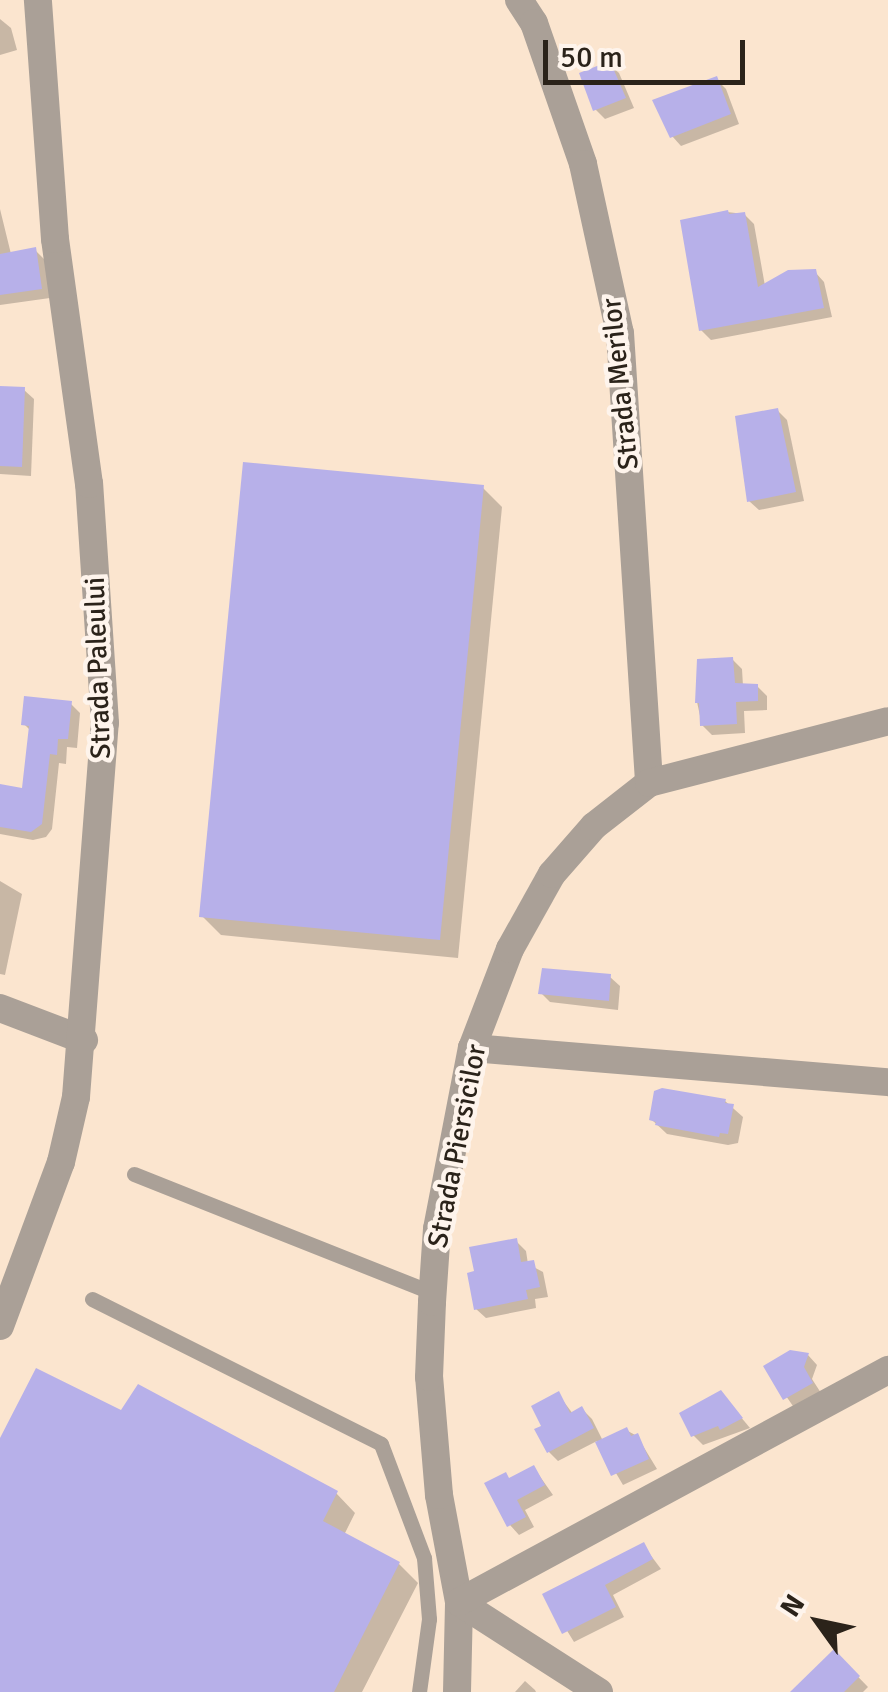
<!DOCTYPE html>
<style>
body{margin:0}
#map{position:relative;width:888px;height:1692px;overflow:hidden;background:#fbe5cf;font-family:Signika,sans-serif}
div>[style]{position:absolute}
.shadow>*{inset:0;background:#0003}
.building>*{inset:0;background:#b7b0e9}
.service>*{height:15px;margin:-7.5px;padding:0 7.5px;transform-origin:7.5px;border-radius:7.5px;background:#aaa097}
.minor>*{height:28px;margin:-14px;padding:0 14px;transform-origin:14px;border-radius:14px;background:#aaa097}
span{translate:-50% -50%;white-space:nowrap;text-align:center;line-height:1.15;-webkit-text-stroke:9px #fef4ec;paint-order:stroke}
.street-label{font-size:28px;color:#2b231a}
.north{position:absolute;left:768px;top:1572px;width:100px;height:100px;-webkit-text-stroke:8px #fef4ec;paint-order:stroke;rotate:303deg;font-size:28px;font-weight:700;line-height:40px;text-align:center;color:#2b231a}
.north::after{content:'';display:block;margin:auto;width:35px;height:45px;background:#2b231a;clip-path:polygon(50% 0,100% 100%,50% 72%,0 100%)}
.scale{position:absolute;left:543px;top:40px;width:202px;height:45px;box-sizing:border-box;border:5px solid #2b231a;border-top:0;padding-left:12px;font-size:30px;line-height:35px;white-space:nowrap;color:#2b231a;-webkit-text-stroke:8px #fef4ec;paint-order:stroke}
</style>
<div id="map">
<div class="shadow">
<div style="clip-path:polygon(0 19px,11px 28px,17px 50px,0 55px)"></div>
<div style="clip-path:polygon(609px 64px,619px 73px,634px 108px,605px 119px,595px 109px)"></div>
<div style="clip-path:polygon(716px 79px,726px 89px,739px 124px,681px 146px,672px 136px)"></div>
<div style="clip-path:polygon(0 209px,11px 254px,35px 250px,45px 260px,50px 298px,0 305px)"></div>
<div style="clip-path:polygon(727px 212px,744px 214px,754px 224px,765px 286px,815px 272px,824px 282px,832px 317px,711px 340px,701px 330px)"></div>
<div style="clip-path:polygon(0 389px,24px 390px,34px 399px,31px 476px,0 474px)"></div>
<div style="clip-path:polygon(777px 410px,787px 420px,804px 501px,759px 510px,749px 501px)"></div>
<div style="clip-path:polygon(483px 488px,502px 507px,458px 958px,221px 935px,202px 916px)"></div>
<div style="clip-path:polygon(732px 659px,742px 669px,743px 686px,757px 686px,767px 696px,767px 710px,744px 711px,745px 733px,712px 735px,702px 725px,697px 702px)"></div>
<div style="clip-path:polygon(70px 703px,80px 713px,77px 748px,67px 747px,66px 764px,59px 763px,52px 829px,46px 837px,33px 840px,0 834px,0 786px,24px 791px,31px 731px,24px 724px)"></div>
<div style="clip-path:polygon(0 881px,22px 894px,5px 975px,0 974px)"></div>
<div style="clip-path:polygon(610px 977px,620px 986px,618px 1010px,550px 1002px,541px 993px)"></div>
<div style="clip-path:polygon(725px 1101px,743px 1117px,738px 1143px,728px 1145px,667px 1134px,651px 1119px)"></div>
<div style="clip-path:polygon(516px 1241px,526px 1251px,528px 1264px,543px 1272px,548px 1297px,535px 1299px,536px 1308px,486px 1318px,476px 1309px)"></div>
<div style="clip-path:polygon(808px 1355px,817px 1365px,812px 1379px,821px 1393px,795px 1409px,766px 1367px)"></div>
<div style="clip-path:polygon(558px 1394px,573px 1414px,582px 1409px,592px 1419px,603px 1441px,626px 1430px,637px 1436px,657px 1469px,623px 1485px,597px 1441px,558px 1461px,549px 1452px,545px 1427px)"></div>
<div style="clip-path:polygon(730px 1404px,750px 1428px,703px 1445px,693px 1435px)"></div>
<div style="clip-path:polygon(122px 1413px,336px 1493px,355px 1513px,344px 1535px,399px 1564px,418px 1583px,362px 1692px,0 1692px,0 1444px)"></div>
<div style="clip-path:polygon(534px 1468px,553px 1495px,525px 1510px,534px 1527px,519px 1535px,510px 1525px,510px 1480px)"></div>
<div style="clip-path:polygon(643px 1545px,661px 1569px,613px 1595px,624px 1617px,574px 1642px,545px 1595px)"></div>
<div style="clip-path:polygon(834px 1652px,868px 1687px,863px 1692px,793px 1692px)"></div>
<div style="clip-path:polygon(525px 1681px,535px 1690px,536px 1692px,515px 1692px)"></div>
</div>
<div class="building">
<div style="clip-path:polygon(610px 61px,626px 98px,593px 111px,579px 73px)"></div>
<div style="clip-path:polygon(717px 76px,731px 114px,670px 138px,652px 100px)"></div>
<div style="clip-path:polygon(728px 210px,729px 214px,745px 212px,758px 287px,788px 270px,816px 269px,824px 308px,699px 331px,680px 220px)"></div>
<div style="clip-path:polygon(36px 247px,42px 289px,0 295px,0 254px)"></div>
<div style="clip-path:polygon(0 386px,25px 387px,22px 467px,0 466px)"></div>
<div style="clip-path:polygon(778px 408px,796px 492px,747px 502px,735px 416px)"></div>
<div style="clip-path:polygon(243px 462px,484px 485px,440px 940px,199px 917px)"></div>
<div style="clip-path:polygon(733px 657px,735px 683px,758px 684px,758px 701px,736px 702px,737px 724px,700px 726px,699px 703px,695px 703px,697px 659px)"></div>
<div style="clip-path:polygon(24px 696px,72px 701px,68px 739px,58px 739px,57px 755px,50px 754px,42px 824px,31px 832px,0 827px,0 784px,22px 788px,29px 726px,21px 725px)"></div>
<div style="clip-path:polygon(542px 968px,611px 974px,609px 1001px,538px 994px)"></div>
<div style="clip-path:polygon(662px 1088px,726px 1099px,725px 1103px,734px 1104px,728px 1134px,720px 1133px,719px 1137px,655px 1125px,656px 1122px,649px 1120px,654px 1091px)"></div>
<div style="clip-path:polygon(517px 1238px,521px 1262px,534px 1260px,540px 1287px,526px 1290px,528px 1299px,474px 1310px,467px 1273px,474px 1271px,469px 1247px)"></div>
<div style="clip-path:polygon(790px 1350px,809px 1353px,804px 1367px,813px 1383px,783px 1400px,763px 1366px)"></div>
<div style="clip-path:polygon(36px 1368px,121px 1410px,138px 1384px,338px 1491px,323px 1521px,400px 1562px,334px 1692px,0 1692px,0 1438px)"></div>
<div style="clip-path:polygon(721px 1390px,743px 1418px,720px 1430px,718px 1426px,691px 1437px,679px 1413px)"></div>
<div style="clip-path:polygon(559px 1391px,570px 1413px,582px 1406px,594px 1428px,547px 1453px,534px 1429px,541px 1426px,531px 1406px)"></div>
<div style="clip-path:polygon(627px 1427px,631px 1436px,638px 1433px,649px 1459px,611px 1476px,595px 1442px)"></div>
<div style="clip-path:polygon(534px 1465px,545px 1485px,517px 1500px,526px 1517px,507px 1527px,484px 1483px,506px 1472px,509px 1478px)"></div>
<div style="clip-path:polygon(644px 1542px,653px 1559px,605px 1585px,616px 1607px,562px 1634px,542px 1594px)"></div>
<div style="clip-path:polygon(834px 1649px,860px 1676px,844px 1692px,790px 1692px)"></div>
</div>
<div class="service">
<div style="left:134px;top:1174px;width:322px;rotate:21.7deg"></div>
<div style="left:92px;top:1299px;width:323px;rotate:26.6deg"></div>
<div style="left:381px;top:1444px;width:122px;rotate:69.3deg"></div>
<div style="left:424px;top:1558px;width:61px;rotate:85.3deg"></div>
<div style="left:429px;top:1619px;width:74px;rotate:97.8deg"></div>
</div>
<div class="minor">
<div style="left:519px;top:0;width:27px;rotate:57deg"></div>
<div style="left:534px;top:23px;width:149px;rotate:70.8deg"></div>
<div style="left:583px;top:164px;width:173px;rotate:77.7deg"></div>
<div style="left:620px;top:333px;width:451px;rotate:86.3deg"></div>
<div style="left:0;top:1008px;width:90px;rotate:20.9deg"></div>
<div style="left:472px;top:1048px;width:417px;rotate:4.7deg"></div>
<div style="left:0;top:1326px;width:175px;rotate:-69.6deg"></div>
<div style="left:61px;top:1162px;width:67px;rotate:-77deg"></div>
<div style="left:76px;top:1097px;width:375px;rotate:-85.6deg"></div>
<div style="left:105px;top:723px;width:240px;rotate:-93.8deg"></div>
<div style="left:89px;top:484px;width:247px;rotate:-97.9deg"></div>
<div style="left:55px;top:239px;width:240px;rotate:-94.1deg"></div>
<div style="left:457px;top:1692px;width:90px;rotate:-88.7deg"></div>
<div style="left:459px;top:1602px;width:109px;rotate:-100.6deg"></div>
<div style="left:439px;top:1495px;width:118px;rotate:-94.8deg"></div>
<div style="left:429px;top:1377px;width:75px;rotate:-87.7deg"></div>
<div style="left:432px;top:1302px;width:73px;rotate:-86.1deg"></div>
<div style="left:437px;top:1229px;width:184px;rotate:-79.1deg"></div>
<div style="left:472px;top:1048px;width:106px;rotate:-69deg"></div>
<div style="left:510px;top:949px;width:86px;rotate:-60.8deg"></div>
<div style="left:552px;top:874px;width:64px;rotate:-48.8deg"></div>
<div style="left:594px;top:826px;width:70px;rotate:-38deg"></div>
<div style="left:649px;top:783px;width:247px;rotate:-14.5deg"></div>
<div style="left:599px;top:1692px;width:166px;rotate:-147.3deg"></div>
<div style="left:459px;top:1602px;width:488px;rotate:-28.4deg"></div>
</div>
<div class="street-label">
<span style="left:620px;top:384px;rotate:-96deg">Strada Merilor</span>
<span style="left:98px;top:668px;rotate:-92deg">Strada Paleului</span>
<span style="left:457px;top:1146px;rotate:-79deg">Strada Piersicilor</span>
</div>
<div class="north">N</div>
<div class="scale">50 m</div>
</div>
